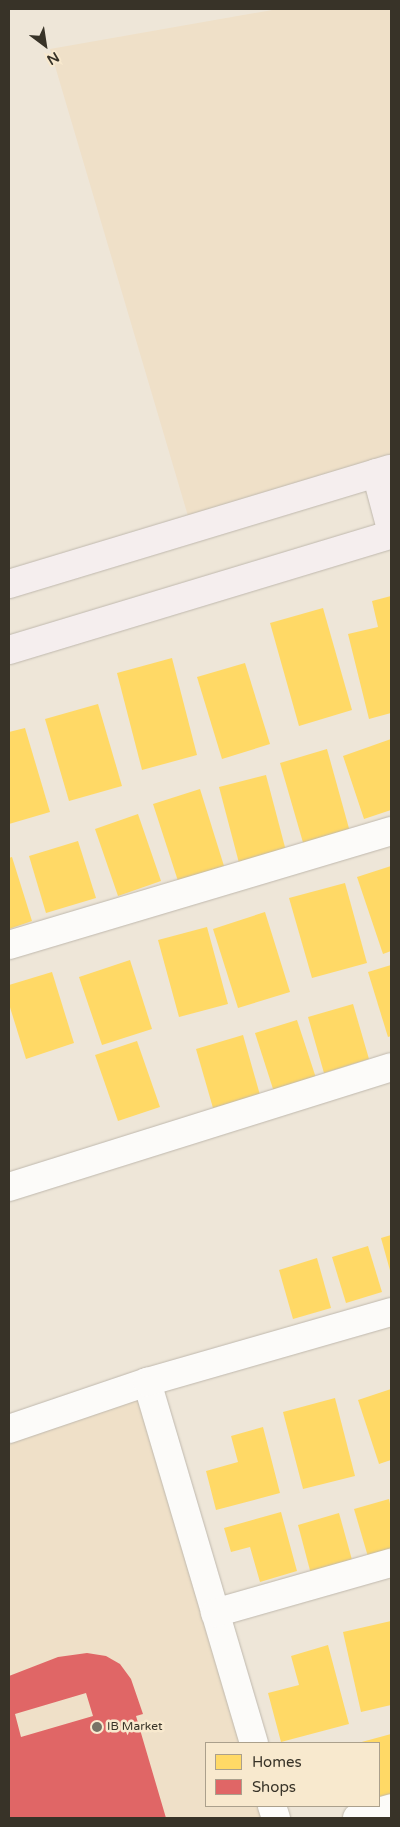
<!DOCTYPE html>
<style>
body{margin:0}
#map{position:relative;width:400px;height:1827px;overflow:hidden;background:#eee6d8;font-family:"Varela Round",sans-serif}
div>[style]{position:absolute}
.built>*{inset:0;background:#efe0c8}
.homes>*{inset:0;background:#ffd966}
.shops>*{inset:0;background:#e06666}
.roads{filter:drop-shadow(0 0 1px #bfb8ad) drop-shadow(0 0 1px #bfb8ad)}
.street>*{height:28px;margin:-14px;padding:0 14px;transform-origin:14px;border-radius:14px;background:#fcfbf9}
.secondary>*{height:28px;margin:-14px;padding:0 14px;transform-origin:14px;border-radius:14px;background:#f5eeee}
.dots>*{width:14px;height:14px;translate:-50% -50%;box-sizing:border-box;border:2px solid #f8e9ce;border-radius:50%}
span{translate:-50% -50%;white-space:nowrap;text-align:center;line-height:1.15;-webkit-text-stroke:5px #f8e9ce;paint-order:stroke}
.poi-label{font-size:12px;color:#383328}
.left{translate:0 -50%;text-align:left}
.frame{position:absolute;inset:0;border:10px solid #383328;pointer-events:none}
.legend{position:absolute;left:205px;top:1742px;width:175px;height:65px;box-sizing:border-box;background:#f8e9ce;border:1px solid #aba08c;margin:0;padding:6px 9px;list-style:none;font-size:15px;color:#383328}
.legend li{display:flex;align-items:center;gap:10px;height:25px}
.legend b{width:25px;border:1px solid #aba08c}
.north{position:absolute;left:20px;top:20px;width:50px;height:50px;-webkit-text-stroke:4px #f8e9ce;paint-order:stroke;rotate:149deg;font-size:14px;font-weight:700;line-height:20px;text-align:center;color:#383328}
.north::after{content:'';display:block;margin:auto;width:18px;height:22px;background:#383328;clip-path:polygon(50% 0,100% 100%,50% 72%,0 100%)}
</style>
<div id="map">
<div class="built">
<div style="clip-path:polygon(278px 9px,391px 9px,391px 457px,188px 516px,50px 49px)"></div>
<div style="clip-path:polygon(140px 1394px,243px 1743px,206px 1743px,206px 1806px,261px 1806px,265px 1818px,9px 1818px,9px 1433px)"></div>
</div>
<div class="homes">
<div style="clip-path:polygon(391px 596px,391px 713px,369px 719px,348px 634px,378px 627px,372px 601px)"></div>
<div style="clip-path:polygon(323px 608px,352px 710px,299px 726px,270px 623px)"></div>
<div style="clip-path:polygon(172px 658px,197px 755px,142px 770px,117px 673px)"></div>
<div style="clip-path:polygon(245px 663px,270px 744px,222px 759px,197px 677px)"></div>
<div style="clip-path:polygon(98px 704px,122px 786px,69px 801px,45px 719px)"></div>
<div style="clip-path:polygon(25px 728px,50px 812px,9px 824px,9px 732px)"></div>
<div style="clip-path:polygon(391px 739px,391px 810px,364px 819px,343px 756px)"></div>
<div style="clip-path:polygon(327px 749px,350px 832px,304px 846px,280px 763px)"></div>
<div style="clip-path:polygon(266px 775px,286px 851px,239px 863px,219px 787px)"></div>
<div style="clip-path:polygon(200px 789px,224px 866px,178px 881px,153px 804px)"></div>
<div style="clip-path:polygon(138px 814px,161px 881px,118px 896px,95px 829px)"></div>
<div style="clip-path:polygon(78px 841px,96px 898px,46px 913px,29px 856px)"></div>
<div style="clip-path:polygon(12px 857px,32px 921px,9px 929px,9px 858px)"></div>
<div style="clip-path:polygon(391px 866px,391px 951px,383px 954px,357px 877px)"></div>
<div style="clip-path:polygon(345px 883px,367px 963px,312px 978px,289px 898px)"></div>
<div style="clip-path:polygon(265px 912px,290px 992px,238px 1008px,213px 929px)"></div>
<div style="clip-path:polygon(207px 927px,228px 1004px,179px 1017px,158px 940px)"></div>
<div style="clip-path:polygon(130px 960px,152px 1029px,102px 1045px,79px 977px)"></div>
<div style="clip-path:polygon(391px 965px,391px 1036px,388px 1037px,368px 972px)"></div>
<div style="clip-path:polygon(52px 972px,74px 1043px,26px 1059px,9px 1004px,9px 985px)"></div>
<div style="clip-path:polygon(353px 1004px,369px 1059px,324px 1073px,308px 1017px)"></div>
<div style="clip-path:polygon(297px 1020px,316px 1078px,274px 1092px,255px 1033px)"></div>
<div style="clip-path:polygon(243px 1035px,260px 1095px,213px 1108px,196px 1049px)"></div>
<div style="clip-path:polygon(137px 1041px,160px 1107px,118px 1121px,95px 1055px)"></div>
<div style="clip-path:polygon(391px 1235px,391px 1274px,381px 1238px)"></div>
<div style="clip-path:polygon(368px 1246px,382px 1292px,346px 1303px,332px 1257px)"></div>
<div style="clip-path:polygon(317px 1258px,331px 1308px,293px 1319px,279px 1270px)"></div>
<div style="clip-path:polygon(391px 1389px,391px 1460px,379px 1464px,358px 1400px)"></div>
<div style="clip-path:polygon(335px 1398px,355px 1476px,303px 1489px,283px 1412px)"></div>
<div style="clip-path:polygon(263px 1427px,280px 1493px,216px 1510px,206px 1471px,238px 1462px,231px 1436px)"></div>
<div style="clip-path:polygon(389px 1499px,391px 1508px,391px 1553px,369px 1560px,354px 1509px)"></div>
<div style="clip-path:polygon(281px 1512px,297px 1571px,260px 1582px,250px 1547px,231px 1552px,224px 1528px)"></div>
<div style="clip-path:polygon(339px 1513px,354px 1567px,312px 1578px,298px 1525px)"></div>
<div style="clip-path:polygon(391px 1621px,391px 1705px,361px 1712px,343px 1632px)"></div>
<div style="clip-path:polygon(328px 1645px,349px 1724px,281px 1742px,268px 1693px,299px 1685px,291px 1656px)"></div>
<div style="clip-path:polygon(391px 1734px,391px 1794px,379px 1798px,379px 1743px,358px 1743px)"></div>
</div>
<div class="shops">
<div style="clip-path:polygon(evenodd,87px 1653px,106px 1656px,120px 1664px,131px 1679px,143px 1714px,136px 1716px,166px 1818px,9px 1818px,9px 1676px,58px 1657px,87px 1653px,86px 1693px,93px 1716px,21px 1737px,15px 1714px,86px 1693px)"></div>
</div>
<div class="roads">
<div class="street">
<div style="left:9px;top:945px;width:399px;rotate:-16.6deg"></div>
<div style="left:9px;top:1187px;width:400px;rotate:-17.4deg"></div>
<div style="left:147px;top:1382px;width:377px;rotate:73.5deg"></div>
<div style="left:9px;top:1429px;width:146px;rotate:-18.8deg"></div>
<div style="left:147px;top:1382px;width:254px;rotate:-16deg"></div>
<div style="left:215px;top:1613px;width:183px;rotate:-15.9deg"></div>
<div style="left:272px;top:1806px;width:13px;rotate:72deg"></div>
<div style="left:357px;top:1818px;width:35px;rotate:-16deg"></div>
</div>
<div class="secondary">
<div style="left:376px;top:473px;width:58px;rotate:75deg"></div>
<div style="left:9px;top:584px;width:399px;rotate:-16.8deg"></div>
<div style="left:9px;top:650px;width:399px;rotate:-16.8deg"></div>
</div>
</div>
<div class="dots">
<div style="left:97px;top:1727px;background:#787266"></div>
</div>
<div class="poi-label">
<span class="left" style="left:107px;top:1727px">IB Market</span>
</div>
<div class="frame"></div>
<ul class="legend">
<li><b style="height:14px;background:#ffd966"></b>Homes</li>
<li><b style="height:14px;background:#e06666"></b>Shops</li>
</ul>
<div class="north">N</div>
</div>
